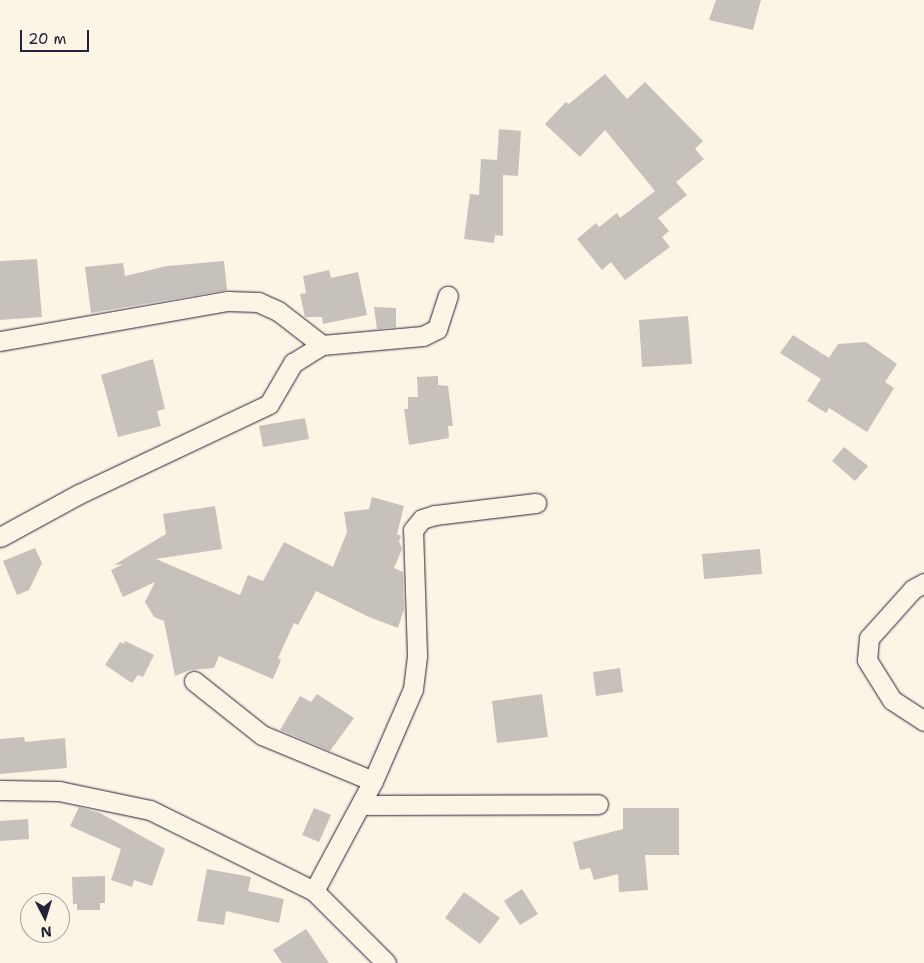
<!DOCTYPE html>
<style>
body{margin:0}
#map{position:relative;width:924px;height:963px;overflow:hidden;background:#fcf5e5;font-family:"Shantell Sans",sans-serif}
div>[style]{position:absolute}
.building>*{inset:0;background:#c6c1bb}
.roads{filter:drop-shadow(0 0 1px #22223b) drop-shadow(0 0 1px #22223b)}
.street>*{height:19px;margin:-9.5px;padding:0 9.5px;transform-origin:9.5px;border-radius:9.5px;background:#fcf5e5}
span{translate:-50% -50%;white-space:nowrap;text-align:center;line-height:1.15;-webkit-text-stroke:4.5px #fcf5e5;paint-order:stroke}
.north{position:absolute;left:20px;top:893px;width:50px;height:50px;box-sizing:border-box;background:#fcf5e5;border:1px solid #a5a1a1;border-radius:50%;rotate:175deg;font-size:14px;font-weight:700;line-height:20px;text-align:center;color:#22223b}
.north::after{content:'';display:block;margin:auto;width:18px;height:22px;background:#22223b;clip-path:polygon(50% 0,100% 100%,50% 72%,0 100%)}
.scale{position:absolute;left:20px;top:30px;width:69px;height:22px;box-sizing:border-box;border:2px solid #22223b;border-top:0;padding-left:6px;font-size:15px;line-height:18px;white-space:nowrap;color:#22223b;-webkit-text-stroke:4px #fcf5e5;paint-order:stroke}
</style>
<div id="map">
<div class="building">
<div style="clip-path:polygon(716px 0,761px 0,753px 30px,709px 20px)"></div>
<div style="clip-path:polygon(605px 74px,627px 99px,645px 82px,703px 141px,695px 149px,704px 159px,676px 182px,687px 195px,658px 218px,669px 231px,662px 237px,670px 247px,625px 280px,611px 262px,602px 270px,577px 239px,596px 223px,599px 227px,617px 213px,620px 218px,655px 191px,605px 130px,580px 157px,545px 124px,566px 102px,569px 104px)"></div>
<div style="clip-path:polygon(499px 129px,521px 131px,518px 176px,503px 175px,503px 236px,495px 235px,494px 243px,464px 239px,470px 194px,479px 195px,481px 159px,497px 160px)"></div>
<div style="clip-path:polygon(37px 259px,42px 317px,0 320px,0 261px)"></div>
<div style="clip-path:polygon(224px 261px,227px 290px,91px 313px,85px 267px,123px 263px,125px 276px,167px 266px)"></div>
<div style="clip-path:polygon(329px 270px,331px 278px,358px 272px,367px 315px,323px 324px,322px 317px,305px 317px,300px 294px,306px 293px,303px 276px)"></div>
<div style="clip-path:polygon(374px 307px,396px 308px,396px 327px,377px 329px)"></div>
<div style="clip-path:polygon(688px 316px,692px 364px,642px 367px,639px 320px)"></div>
<div style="clip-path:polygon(793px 335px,829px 358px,838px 344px,866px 342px,897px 364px,885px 382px,894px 388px,867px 432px,829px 408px,826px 413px,807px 401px,821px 379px,780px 353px)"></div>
<div style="clip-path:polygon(153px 359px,165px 409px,157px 411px,161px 426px,118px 437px,101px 375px)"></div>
<div style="clip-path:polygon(438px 376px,438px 385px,448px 386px,453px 426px,448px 426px,449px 438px,409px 445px,404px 409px,408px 409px,408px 397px,418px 397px,417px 377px)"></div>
<div style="clip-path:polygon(305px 418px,309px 439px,263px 447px,259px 426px)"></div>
<div style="clip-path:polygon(844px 447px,868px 466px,855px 481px,832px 461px)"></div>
<div style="clip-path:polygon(372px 497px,404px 506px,397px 534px,401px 536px,399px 541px,402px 549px,394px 568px,403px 572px,404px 609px,398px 628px,369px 617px,316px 591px,298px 625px,294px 623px,278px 658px,281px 660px,273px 679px,219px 656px,214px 668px,190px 670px,175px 676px,164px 621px,154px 617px,145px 602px,155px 582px,123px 597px,111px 570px,123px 564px,114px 565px,166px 534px,163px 514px,215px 506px,222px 549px,156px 559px,240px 595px,248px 575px,263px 581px,284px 542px,333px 567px,347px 532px,344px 512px,369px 509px)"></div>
<div style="clip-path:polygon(35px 548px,42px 563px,29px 590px,17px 595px,3px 561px)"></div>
<div style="clip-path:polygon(760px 549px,762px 574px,704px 579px,702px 554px)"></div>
<div style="clip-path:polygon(125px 641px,154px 655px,143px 677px,138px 675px,132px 683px,105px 665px,120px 642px,124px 644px)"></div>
<div style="clip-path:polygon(620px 668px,623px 692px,596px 696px,593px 672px)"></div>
<div style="clip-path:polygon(317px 694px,354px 718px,330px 751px,280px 730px,300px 696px,311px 702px)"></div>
<div style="clip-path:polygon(542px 694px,548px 737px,497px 743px,492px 701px)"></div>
<div style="clip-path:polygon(24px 737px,25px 742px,65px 738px,67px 768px,0 774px,0 739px)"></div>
<div style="clip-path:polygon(79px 807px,100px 813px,165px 849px,152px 886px,134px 880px,132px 887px,111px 880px,121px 849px,70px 826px)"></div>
<div style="clip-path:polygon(314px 808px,331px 815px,319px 842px,302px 835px)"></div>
<div style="clip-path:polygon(623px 808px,679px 808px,679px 855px,645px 855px,648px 890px,619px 892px,618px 874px,594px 880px,590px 868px,580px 870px,573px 842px,623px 829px)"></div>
<div style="clip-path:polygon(28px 819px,29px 839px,0 841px,0 821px)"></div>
<div style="clip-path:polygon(207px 869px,251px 877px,248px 891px,284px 899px,279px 923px,226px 911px,224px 925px,197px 921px)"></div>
<div style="clip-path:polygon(105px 876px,105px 903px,100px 903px,100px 910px,77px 910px,77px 904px,73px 904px,72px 877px)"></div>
<div style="clip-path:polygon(522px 889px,538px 914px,520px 925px,504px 901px)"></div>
<div style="clip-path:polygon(464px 892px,500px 918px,480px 944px,445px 918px)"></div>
<div style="clip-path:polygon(306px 929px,329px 963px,282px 963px,273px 950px)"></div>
</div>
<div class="roads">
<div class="street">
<div style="left:0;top:341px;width:231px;rotate:-10deg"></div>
<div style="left:228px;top:301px;width:30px;rotate:2deg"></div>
<div style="left:258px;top:302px;width:22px;rotate:24deg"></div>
<div style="left:278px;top:311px;width:56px;rotate:37.7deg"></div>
<div style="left:0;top:537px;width:90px;rotate:-28.6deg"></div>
<div style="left:79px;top:494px;width:210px;rotate:-25.3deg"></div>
<div style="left:269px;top:404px;width:48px;rotate:-59.7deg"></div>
<div style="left:293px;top:363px;width:34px;rotate:-32deg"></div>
<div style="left:322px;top:345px;width:101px;rotate:-5.1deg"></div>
<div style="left:423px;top:336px;width:16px;rotate:-27deg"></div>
<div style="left:437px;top:329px;width:35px;rotate:-72deg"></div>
<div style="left:924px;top:583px;width:13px;rotate:151deg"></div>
<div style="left:913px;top:589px;width:66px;rotate:131.9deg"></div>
<div style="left:869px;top:638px;width:22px;rotate:95deg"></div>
<div style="left:867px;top:660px;width:47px;rotate:58deg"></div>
<div style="left:892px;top:700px;width:38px;rotate:33deg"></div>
<div style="left:194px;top:681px;width:87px;rotate:38.5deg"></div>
<div style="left:262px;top:735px;width:120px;rotate:22.5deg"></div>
<div style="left:0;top:790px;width:59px;rotate:1deg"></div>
<div style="left:59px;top:791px;width:93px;rotate:11.8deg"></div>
<div style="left:150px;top:810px;width:183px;rotate:26.3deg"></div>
<div style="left:314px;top:891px;width:102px;rotate:45deg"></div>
<div style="left:361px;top:805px;width:237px;rotate:-0.2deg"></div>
<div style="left:314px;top:891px;width:125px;rotate:-61.8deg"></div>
<div style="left:373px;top:781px;width:100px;rotate:-66.5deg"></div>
<div style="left:413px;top:689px;width:34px;rotate:-83deg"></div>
<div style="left:417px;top:655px;width:125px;rotate:-91.8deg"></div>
<div style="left:413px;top:530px;width:14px;rotate:-51deg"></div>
<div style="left:422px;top:519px;width:14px;rotate:-17deg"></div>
<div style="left:435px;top:515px;width:102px;rotate:-6.8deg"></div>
</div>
</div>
<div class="north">N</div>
<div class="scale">20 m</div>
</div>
